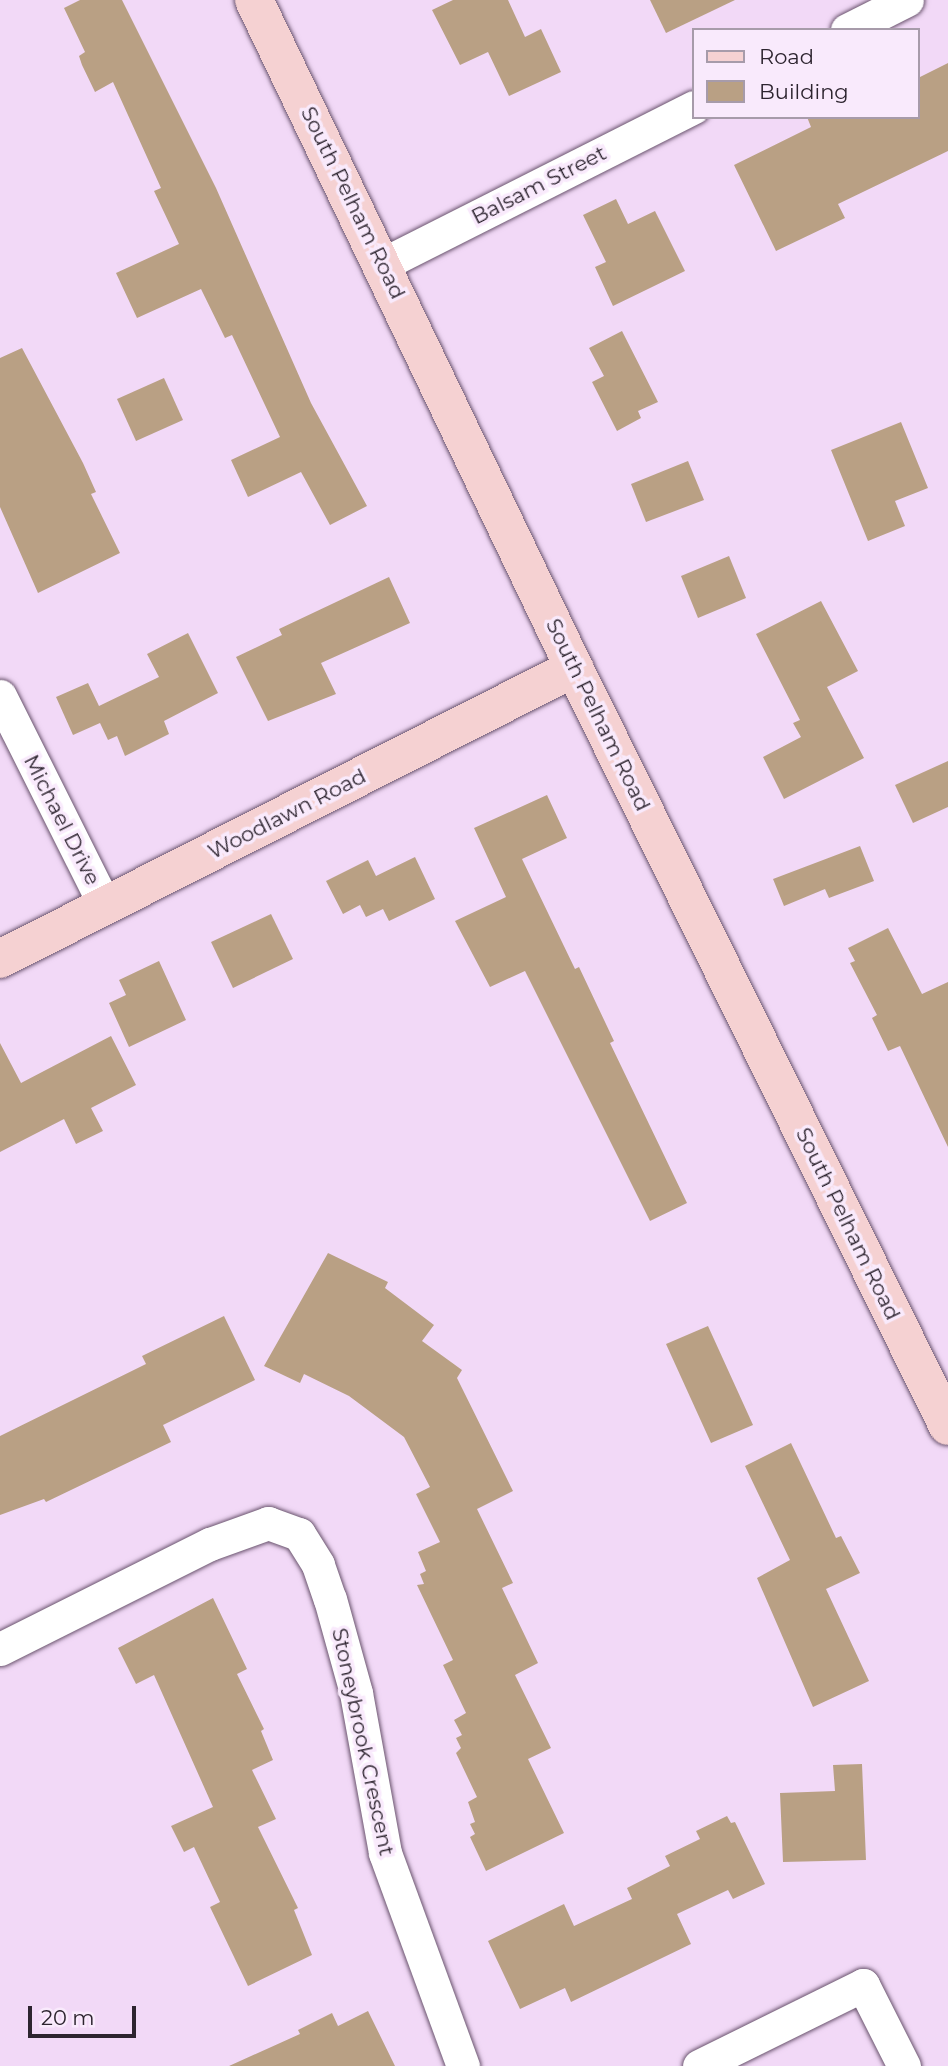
<!DOCTYPE html>
<style>
body{margin:0}
#map{position:relative;width:948px;height:2066px;overflow:hidden;background:#f2d9f7;font-family:Montserrat,sans-serif}
div>[style]{position:absolute}
.building>*{inset:0;background:#b9a084}
.roads{filter:drop-shadow(0 0 2px #6a546e) drop-shadow(0 0 2px #6a546e)}
.street>*{height:33px;margin:-16.5px;padding:0 16.5px;transform-origin:16.5px;border-radius:16.5px;background:#fff}
.secondary>*{height:38px;margin:-19px;padding:0 19px;transform-origin:19px;border-radius:19px;background:#f5d1d2}
span{translate:-50% -50%;white-space:nowrap;text-align:center;line-height:1.15;-webkit-text-stroke:7px #f9eafc;paint-order:stroke}
.street-label{font-size:21px;color:#2d242f}
.legend{position:absolute;left:692px;top:28px;width:228px;height:91px;box-sizing:border-box;background:#f9eafc;border:2px solid #a79baa;margin:0;padding:9px 12px;list-style:none;font-size:21px;color:#2d242f}
.legend li{display:flex;align-items:center;gap:14px;height:35px}
.legend b{width:35px;border:2px solid #a79baa}
.scale{position:absolute;left:28px;top:2006px;width:108px;height:32px;box-sizing:border-box;border:4px solid #2d242f;border-top:0;padding-left:9px;font-size:21px;line-height:24px;white-space:nowrap;color:#2d242f;-webkit-text-stroke:5px #f9eafc;paint-order:stroke}
</style>
<div id="map">
<div class="building">
<div style="clip-path:polygon(80px 0,122px 0,216px 188px,311px 403px,367px 506px,330px 525px,301px 472px,248px 497px,231px 460px,280px 437px,232px 335px,225px 338px,201px 289px,137px 318px,116px 273px,179px 244px,154px 191px,161px 188px,113px 82px,95px 92px,82px 65px,79px 56px,85px 52px,64px 8px)"></div>
<div style="clip-path:polygon(453px 0,508px 0,525px 37px,541px 29px,561px 72px,509px 96px,488px 52px,460px 65px,432px 10px)"></div>
<div style="clip-path:polygon(650px 0,735px 0,666px 33px)"></div>
<div style="clip-path:polygon(948px 63px,948px 151px,838px 204px,845px 218px,776px 251px,734px 165px,811px 127px,807px 117px,918px 117px,918px 78px)"></div>
<div style="clip-path:polygon(616px 199px,628px 224px,655px 211px,685px 271px,613px 306px,595px 267px,606px 262px,583px 215px)"></div>
<div style="clip-path:polygon(622px 331px,658px 402px,638px 411px,641px 418px,617px 431px,592px 382px,604px 376px,589px 348px)"></div>
<div style="clip-path:polygon(22px 348px,83px 463px,96px 492px,91px 494px,120px 553px,38px 593px,0 507px,0 358px)"></div>
<div style="clip-path:polygon(164px 378px,183px 420px,136px 441px,117px 399px)"></div>
<div style="clip-path:polygon(901px 422px,928px 488px,895px 501px,905px 526px,868px 541px,831px 450px)"></div>
<div style="clip-path:polygon(688px 461px,704px 500px,646px 522px,631px 484px)"></div>
<div style="clip-path:polygon(729px 556px,746px 598px,698px 618px,681px 576px)"></div>
<div style="clip-path:polygon(389px 577px,410px 623px,321px 663px,336px 694px,268px 721px,236px 657px,282px 635px,279px 629px)"></div>
<div style="clip-path:polygon(821px 601px,858px 671px,827px 687px,864px 758px,784px 799px,763px 757px,801px 737px,793px 723px,800px 720px,756px 634px)"></div>
<div style="clip-path:polygon(188px 633px,218px 693px,164px 721px,169px 734px,125px 756px,117px 736px,108px 740px,100px 723px,73px 735px,56px 697px,88px 683px,99px 706px,159px 677px,147px 654px)"></div>
<div style="clip-path:polygon(948px 761px,948px 807px,913px 823px,895px 785px)"></div>
<div style="clip-path:polygon(547px 795px,567px 838px,522px 859px,575px 969px,579px 967px,614px 1041px,610px 1043px,687px 1203px,650px 1221px,525px 971px,490px 987px,455px 921px,506px 897px,474px 828px)"></div>
<div style="clip-path:polygon(860px 846px,874px 881px,829px 898px,825px 889px,784px 906px,773px 879px)"></div>
<div style="clip-path:polygon(415px 857px,435px 899px,389px 921px,383px 909px,366px 917px,360px 905px,343px 914px,326px 881px,368px 860px,376px 876px)"></div>
<div style="clip-path:polygon(271px 914px,293px 959px,233px 988px,211px 942px)"></div>
<div style="clip-path:polygon(888px 928px,922px 994px,948px 982px,948px 1147px,900px 1046px,888px 1051px,872px 1018px,877px 1015px,850px 963px,855px 961px,848px 948px)"></div>
<div style="clip-path:polygon(159px 961px,186px 1020px,129px 1047px,109px 1003px,126px 995px,119px 980px)"></div>
<div style="clip-path:polygon(111px 1036px,136px 1085px,91px 1108px,103px 1131px,76px 1144px,64px 1119px,0 1152px,0 1043px,21px 1083px)"></div>
<div style="clip-path:polygon(328px 1253px,388px 1282px,385px 1288px,434px 1325px,422px 1341px,462px 1370px,457px 1378px,513px 1491px,477px 1509px,513px 1583px,502px 1588px,538px 1663px,515px 1675px,551px 1748px,528px 1759px,564px 1833px,486px 1871px,470px 1837px,475px 1834px,470px 1824px,475px 1822px,468px 1802px,477px 1797px,456px 1753px,461px 1748px,456px 1738px,462px 1735px,454px 1720px,466px 1713px,443px 1665px,453px 1660px,417px 1585px,424px 1584px,420px 1574px,426px 1571px,418px 1552px,440px 1542px,416px 1494px,430px 1487px,404px 1437px,349px 1396px,304px 1374px,300px 1383px,264px 1366px)"></div>
<div style="clip-path:polygon(224px 1316px,255px 1380px,163px 1425px,171px 1442px,46px 1502px,44px 1499px,0 1515px,0 1436px,146px 1364px,142px 1356px)"></div>
<div style="clip-path:polygon(708px 1326px,753px 1425px,711px 1443px,666px 1344px)"></div>
<div style="clip-path:polygon(791px 1443px,836px 1538px,841px 1536px,860px 1573px,826px 1589px,869px 1681px,813px 1707px,757px 1578px,790px 1560px,745px 1466px)"></div>
<div style="clip-path:polygon(213px 1598px,247px 1669px,237px 1674px,264px 1729px,261px 1731px,273px 1760px,252px 1770px,276px 1819px,258px 1827px,298px 1908px,294px 1910px,312px 1955px,248px 1986px,210px 1907px,220px 1902px,194px 1847px,184px 1852px,171px 1826px,213px 1807px,154px 1675px,136px 1684px,118px 1648px)"></div>
<div style="clip-path:polygon(862px 1764px,866px 1860px,783px 1862px,780px 1793px,835px 1791px,833px 1765px)"></div>
<div style="clip-path:polygon(727px 1816px,731px 1823px,735px 1822px,765px 1884px,733px 1899px,728px 1890px,677px 1914px,691px 1944px,571px 2002px,565px 1988px,520px 2009px,488px 1941px,564px 1904px,574px 1926px,632px 1899px,627px 1888px,670px 1866px,665px 1856px,700px 1839px,696px 1831px)"></div>
<div style="clip-path:polygon(368px 2011px,395px 2066px,229px 2066px,300px 2034px,298px 2030px,332px 2013px,338px 2026px)"></div>
</div>
<div class="roads">
<div class="street">
<div style="left:847px;top:30px;width:67px;rotate:-26.6deg"></div>
<div style="left:383px;top:264px;width:348px;rotate:-26.8deg"></div>
<div style="left:0;top:696px;width:235px;rotate:63.4deg"></div>
<div style="left:0;top:1649px;width:235px;rotate:-26.6deg"></div>
<div style="left:210px;top:1544px;width:62px;rotate:-19.9deg"></div>
<div style="left:268px;top:1523px;width:33px;rotate:20deg"></div>
<div style="left:299px;top:1534px;width:36px;rotate:58deg"></div>
<div style="left:318px;top:1565px;width:36px;rotate:71deg"></div>
<div style="left:330px;top:1599px;width:98px;rotate:74.5deg"></div>
<div style="left:356px;top:1693px;width:163px;rotate:79.7deg"></div>
<div style="left:385px;top:1853px;width:227px;rotate:69.9deg"></div>
<div style="left:699px;top:2066px;width:183px;rotate:-26.3deg"></div>
<div style="left:863px;top:1985px;width:91px;rotate:63.2deg"></div>
</div>
<div class="secondary">
<div style="left:254px;top:0;width:741px;rotate:64.4deg"></div>
<div style="left:574px;top:668px;width:845px;rotate:63.74deg"></div>
<div style="left:0;top:959px;width:644px;rotate:-26.88deg"></div>
</div>
</div>
<div class="street-label">
<span style="left:539px;top:185px;rotate:-27deg">Balsam Street</span>
<span style="left:353px;top:203px;rotate:64deg">South Pelham Road</span>
<span style="left:598px;top:715px;rotate:64deg">South Pelham Road</span>
<span style="left:287px;top:814px;rotate:-27deg">Woodlawn Road</span>
<span style="left:62px;top:820px;rotate:63deg">Michael Drive</span>
<span style="left:848px;top:1224px;rotate:64deg">South Pelham Road</span>
<span style="left:363px;top:1742px;rotate:78deg">Stoneybrook Crescent</span>
</div>
<ul class="legend">
<li><b style="height:9px;background:#f5d1d2"></b>Road</li>
<li><b style="height:19px;background:#b9a084"></b>Building</li>
</ul>
<div class="scale">20 m</div>
</div>
